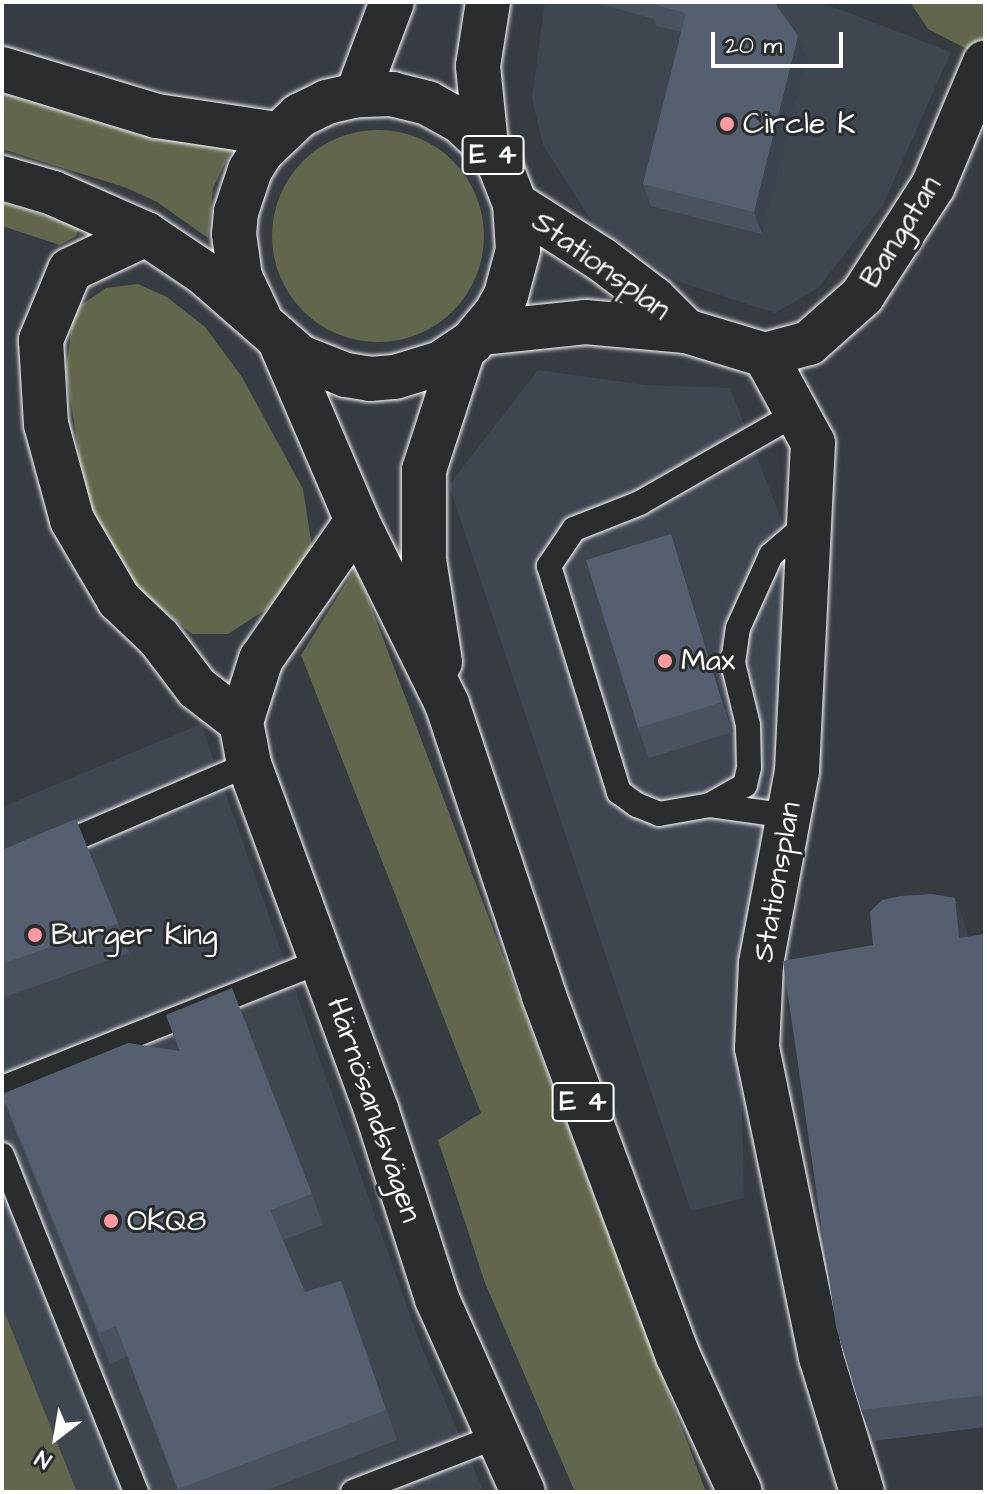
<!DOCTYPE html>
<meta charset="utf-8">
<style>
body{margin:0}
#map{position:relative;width:987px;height:1494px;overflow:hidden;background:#373c42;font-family:"Architects Daughter",sans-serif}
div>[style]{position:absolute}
.built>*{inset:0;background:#404650}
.green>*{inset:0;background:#61664c}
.round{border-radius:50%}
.roads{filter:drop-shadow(0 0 2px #fff) drop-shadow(0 0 2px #fff)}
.service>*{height:24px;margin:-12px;padding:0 12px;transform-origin:12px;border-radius:12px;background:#2a2d2e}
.minor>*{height:44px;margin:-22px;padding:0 22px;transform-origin:22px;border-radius:22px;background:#2a2d2e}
.tertiary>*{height:44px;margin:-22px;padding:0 22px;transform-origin:22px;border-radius:22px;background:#2a2d2e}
.secondary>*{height:44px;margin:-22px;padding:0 22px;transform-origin:22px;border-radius:22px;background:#2a2d2e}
.trunk>*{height:44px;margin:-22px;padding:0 22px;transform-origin:22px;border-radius:22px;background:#2a2d2e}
.wall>*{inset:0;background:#4a5260}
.shaded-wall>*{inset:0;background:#3c424e}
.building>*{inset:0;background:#565f70}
.dots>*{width:22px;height:22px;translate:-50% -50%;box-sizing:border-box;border:4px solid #2a2d2e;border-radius:50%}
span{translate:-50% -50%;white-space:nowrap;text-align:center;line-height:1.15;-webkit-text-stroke:6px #2a2d2e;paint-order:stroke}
.shield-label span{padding:2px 6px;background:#2a2d2e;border:2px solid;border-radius:6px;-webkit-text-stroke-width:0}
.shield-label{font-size:28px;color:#fff;font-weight:700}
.poi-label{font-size:30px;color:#fff}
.left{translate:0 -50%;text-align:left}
.street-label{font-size:30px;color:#fff}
.frame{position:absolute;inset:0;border:4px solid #fff;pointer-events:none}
.north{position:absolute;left:16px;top:1398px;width:80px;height:80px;-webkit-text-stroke:6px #2a2d2e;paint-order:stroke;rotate:211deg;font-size:22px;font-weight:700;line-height:32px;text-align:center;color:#fff}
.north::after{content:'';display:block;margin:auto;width:28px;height:36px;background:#fff;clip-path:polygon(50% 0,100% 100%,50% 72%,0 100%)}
.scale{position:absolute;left:711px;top:32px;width:132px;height:36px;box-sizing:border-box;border:4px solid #fff;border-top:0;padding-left:10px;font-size:24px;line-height:28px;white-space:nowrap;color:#fff;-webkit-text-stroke:6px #2a2d2e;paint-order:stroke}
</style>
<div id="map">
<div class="built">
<div style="clip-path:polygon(545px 2px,820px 2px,951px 52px,883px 205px,818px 288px,775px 313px,677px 281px,594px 225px,543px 145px,532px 98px)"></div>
<div style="clip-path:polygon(538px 370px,644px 385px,730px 388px,794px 552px,740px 1032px,744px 1198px,691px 1211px,449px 485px)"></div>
<div style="clip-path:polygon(201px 724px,420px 1343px,484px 1492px,77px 1492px,2px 1306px,2px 807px)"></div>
</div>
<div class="green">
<div style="clip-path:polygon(910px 2px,985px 2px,985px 53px,965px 48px,928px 29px)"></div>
<div style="clip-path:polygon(2px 93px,153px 139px,234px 145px,213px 188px,208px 238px,157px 202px,127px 188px,2px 149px)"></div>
<div class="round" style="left:272px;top:130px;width:212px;height:212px"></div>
<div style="clip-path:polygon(2px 202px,80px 227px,76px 236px,60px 245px,2px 226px)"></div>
<div style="clip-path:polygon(138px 284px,167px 297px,205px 327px,242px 377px,303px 489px,312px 547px,278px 602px,228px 634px,192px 634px,124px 578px,88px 512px,66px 371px,74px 310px,106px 288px)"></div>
<div style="clip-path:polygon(356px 567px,706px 1492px,575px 1492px,485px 1283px,438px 1140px,481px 1113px,301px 655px)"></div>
<div style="clip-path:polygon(2px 1306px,77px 1492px,2px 1492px)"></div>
</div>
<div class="roads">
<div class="service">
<div style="left:797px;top:413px;width:181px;rotate:150.2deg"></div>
<div style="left:640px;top:503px;width:71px;rotate:158.5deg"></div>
<div style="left:574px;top:529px;width:45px;rotate:124deg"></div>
<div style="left:549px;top:566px;width:237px;rotate:72.8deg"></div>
<div style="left:619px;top:792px;width:22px;rotate:36deg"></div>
<div style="left:637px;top:805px;width:24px;rotate:22deg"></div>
<div style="left:659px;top:814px;width:52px;rotate:-10deg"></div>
<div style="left:710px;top:805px;width:40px;rotate:-29.7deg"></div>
<div style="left:745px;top:785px;width:18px;rotate:-77deg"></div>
<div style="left:749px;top:767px;width:42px;rotate:-91.4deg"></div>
<div style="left:748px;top:725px;width:64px;rotate:-103.6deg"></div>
<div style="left:733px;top:663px;width:35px;rotate:-82deg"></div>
<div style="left:738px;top:628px;width:80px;rotate:-65.7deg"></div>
<div style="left:771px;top:555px;width:50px;rotate:-41deg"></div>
<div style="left:710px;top:805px;width:80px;rotate:7.9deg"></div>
<div style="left:2px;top:870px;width:269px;rotate:-23.2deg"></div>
<div style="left:2px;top:1088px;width:346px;rotate:-21.7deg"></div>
<div style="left:2px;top:1155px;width:363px;rotate:68.3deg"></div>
<div style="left:353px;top:1492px;width:155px;rotate:-21.1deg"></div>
</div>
<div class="minor">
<div style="left:146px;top:234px;width:84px;rotate:154.7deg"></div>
<div style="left:70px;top:270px;width:76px;rotate:112.5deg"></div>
<div style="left:41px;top:340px;width:84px;rotate:86.6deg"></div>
<div style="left:46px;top:424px;width:99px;rotate:74.8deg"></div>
<div style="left:72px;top:520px;width:93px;rotate:59.6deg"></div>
<div style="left:119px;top:600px;width:55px;rotate:43.5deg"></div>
<div style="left:159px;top:638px;width:63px;rotate:52.8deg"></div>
<div style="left:197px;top:688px;width:56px;rotate:37.7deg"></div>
<div style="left:765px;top:355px;width:46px;rotate:-15.3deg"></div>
<div style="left:809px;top:343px;width:71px;rotate:-41.6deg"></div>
<div style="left:862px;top:296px;width:131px;rotate:-57.2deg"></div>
<div style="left:933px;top:186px;width:134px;rotate:-67.2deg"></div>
<div style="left:357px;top:521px;width:168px;rotate:124.8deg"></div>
<div style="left:261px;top:659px;width:66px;rotate:107.6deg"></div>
<div style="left:241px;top:722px;width:43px;rotate:79.2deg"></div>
<div style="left:249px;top:764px;width:371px;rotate:69.8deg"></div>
<div style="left:377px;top:1112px;width:196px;rotate:72.2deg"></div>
<div style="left:437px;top:1299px;width:211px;rotate:66deg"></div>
</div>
<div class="tertiary">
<div style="left:515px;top:204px;width:102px;rotate:32.6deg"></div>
<div style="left:601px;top:259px;width:66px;rotate:37deg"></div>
<div style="left:654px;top:299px;width:45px;rotate:45deg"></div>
<div style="left:481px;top:333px;width:105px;rotate:-6deg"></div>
<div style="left:585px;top:322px;width:101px;rotate:5.1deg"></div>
<div style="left:686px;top:331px;width:83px;rotate:16.9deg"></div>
<div style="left:765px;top:355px;width:100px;rotate:61.4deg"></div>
<div style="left:813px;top:443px;width:328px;rotate:92.8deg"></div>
<div style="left:797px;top:771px;width:196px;rotate:100.6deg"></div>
<div style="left:761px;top:964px;width:84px;rotate:92.7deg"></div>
<div style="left:757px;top:1048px;width:316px;rotate:78.3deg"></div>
<div style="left:821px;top:1357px;width:141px;rotate:73.1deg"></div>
</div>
<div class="secondary">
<div style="left:357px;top:95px;width:99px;rotate:-69.4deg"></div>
<div style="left:486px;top:145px;width:79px;rotate:-95.8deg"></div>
<div style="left:478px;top:66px;width:65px;rotate:-81.1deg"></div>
</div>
<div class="trunk">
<div style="left:2px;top:69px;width:162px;rotate:16.9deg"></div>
<div style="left:157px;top:116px;width:121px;rotate:8.5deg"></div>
<div style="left:2px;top:178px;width:53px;rotate:16.4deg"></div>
<div style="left:53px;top:193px;width:102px;rotate:23.8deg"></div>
<div style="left:146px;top:234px;width:70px;rotate:33.9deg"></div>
<div style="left:204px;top:273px;width:128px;rotate:41.2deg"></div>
<div style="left:300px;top:357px;width:49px;rotate:21.4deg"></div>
<div style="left:346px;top:375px;width:24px;rotate:9deg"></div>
<div style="left:370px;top:379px;width:25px;rotate:-5deg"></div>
<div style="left:395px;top:377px;width:48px;rotate:-16.9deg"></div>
<div style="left:441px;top:363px;width:37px;rotate:-34deg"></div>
<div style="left:472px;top:342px;width:35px;rotate:-50deg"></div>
<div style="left:495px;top:315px;width:23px;rotate:-61deg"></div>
<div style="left:506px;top:295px;width:47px;rotate:-75.1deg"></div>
<div style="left:518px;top:250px;width:46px;rotate:-93.7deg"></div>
<div style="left:515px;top:204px;width:44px;rotate:-111.3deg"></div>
<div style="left:499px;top:163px;width:22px;rotate:-126deg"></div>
<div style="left:486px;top:145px;width:35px;rotate:-137deg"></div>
<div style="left:460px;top:121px;width:37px;rotate:-151deg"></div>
<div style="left:428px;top:103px;width:36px;rotate:-166deg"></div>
<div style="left:393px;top:94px;width:36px;rotate:178deg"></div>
<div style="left:357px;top:95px;width:31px;rotate:167deg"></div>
<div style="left:327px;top:102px;width:30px;rotate:154deg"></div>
<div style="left:300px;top:115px;width:52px;rotate:136.5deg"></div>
<div style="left:262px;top:151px;width:22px;rotate:122deg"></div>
<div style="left:250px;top:170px;width:44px;rotate:108.4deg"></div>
<div style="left:236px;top:212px;width:22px;rotate:95deg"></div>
<div style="left:234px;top:234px;width:43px;rotate:82.1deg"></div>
<div style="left:240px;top:277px;width:44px;rotate:64.6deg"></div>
<div style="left:280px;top:341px;width:196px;rotate:66.8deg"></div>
<div style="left:357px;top:521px;width:204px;rotate:63.8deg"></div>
<div style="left:447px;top:704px;width:308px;rotate:71.6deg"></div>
<div style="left:544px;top:996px;width:384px;rotate:69.6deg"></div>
<div style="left:678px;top:1356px;width:149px;rotate:65.5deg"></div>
<div style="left:440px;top:662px;width:103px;rotate:-98.9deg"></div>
<div style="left:424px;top:560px;width:90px;rotate:-90deg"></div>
<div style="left:424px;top:470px;width:126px;rotate:-72deg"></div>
</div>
</div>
<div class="wall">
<div style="clip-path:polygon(599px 2px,774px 2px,798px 36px,807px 58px,762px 234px,651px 206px,643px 184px,682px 32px,657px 26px,654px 19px,600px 4px)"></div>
<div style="clip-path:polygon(671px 534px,682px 565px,733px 732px,649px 758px,638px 728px)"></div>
<div style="clip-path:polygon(2px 850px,118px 923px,129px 953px,2px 998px)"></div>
<div style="clip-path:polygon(955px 898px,966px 929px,967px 937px,985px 934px,985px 1427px,873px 1441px,861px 1410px,873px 945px)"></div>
<div style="clip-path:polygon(166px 1015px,312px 1194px,323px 1225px,283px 1240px,305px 1292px,341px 1281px,397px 1440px,262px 1492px,178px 1492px,127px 1356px,110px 1364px,13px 1125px,2px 1094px,179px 1051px)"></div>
</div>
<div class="shaded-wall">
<div style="clip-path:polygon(798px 36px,807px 58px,762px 234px,754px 212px)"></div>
<div style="clip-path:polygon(671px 534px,682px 565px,733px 732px,722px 702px)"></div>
<div style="clip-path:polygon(955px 898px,966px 929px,970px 969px,959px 938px)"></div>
</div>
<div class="building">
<div style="clip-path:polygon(649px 2px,774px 2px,798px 36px,754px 212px,643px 184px,686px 13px,649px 3px)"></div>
<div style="clip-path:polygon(671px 534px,722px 702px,638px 728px,586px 560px)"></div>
<div style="clip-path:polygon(76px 819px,118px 923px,2px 964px,2px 850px)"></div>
<div style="clip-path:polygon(932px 894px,955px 898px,959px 938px,985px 934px,985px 1395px,861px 1410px,836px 1327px,783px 961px,873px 945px,870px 912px,882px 900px,901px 896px)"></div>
<div style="clip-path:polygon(232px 988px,312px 1194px,270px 1210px,305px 1292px,341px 1281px,386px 1410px,178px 1489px,116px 1326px,99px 1333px,2px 1094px,128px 1043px,180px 1051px,166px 1015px)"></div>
</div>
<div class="dots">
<div style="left:727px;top:124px;background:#ff9aa2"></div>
<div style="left:665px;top:661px;background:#ff9aa2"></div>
<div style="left:35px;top:935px;background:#ff9aa2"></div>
<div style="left:111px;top:1221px;background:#ff9aa2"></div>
</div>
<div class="shield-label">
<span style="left:493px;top:155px">E 4</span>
<span style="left:583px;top:1102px">E 4</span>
</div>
<div class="poi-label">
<span class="left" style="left:743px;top:124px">Circle K</span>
<span class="left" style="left:681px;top:661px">Max</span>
<span class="left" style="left:51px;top:935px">Burger King</span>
<span class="left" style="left:127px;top:1221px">OKQ8</span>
</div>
<div class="street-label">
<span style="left:901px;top:232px;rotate:-58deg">Bangatan</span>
<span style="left:601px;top:266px;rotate:36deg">Stationsplan</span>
<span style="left:777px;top:882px;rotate:-80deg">Stationsplan</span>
<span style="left:374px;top:1110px;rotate:71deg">Härnösandsvägen</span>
</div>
<div class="frame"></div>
<div class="north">N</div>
<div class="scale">20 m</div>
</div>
